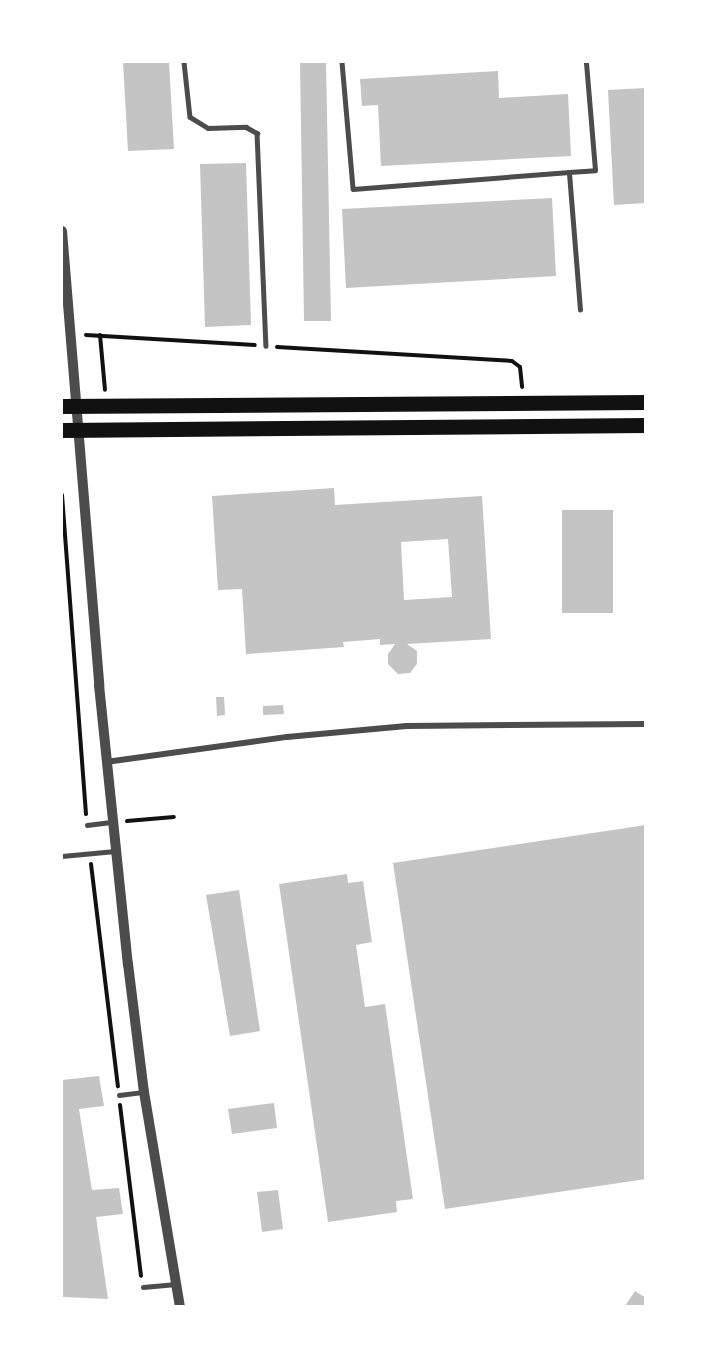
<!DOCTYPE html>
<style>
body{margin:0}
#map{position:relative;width:707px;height:1368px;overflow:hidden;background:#fff;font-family:"Varela Round",sans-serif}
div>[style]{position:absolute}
.building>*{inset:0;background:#c4c4c4}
.path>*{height:4px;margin:-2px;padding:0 2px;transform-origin:2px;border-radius:2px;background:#111}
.service>*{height:4.5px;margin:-2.25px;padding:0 2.25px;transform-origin:2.25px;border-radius:2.25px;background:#4c4c4c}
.minor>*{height:6px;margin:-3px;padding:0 3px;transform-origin:3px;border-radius:3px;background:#4c4c4c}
.tertiary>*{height:10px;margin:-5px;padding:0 5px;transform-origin:5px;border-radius:5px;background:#4c4c4c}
.primary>*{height:15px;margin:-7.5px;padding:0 7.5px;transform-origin:7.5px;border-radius:7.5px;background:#111}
span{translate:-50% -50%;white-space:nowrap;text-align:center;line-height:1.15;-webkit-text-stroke:5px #fff;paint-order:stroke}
.frame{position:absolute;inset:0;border:63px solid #fff;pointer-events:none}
</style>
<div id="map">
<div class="building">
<div style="clip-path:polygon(123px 62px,169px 62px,174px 149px,128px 151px)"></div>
<div style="clip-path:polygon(300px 62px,326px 62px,331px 321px,304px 321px)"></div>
<div style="clip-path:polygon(498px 71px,499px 98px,568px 94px,571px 156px,381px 166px,378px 105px,362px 106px,360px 79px)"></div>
<div style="clip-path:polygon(646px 88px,646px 203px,614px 205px,608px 90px)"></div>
<div style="clip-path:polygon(246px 163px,251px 325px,205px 327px,200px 164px)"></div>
<div style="clip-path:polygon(552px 198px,556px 276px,346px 288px,342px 209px)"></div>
<div style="clip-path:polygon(evenodd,334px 488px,335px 505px,482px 496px,491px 639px,407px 644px,417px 651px,417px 664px,410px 673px,398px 674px,388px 664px,388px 654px,395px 644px,380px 645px,380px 639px,343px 642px,344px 647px,246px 654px,242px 589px,218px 590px,212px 496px,334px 488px,448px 539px,452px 597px,404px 600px,401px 542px,448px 539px)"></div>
<div style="clip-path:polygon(562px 510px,613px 510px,613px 613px,562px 613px)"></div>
<div style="clip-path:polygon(216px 697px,224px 697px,225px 715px,217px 716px)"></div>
<div style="clip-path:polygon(283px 705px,284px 714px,263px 715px,263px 706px)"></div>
<div style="clip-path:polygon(646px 825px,646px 1179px,445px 1209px,393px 863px)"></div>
<div style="clip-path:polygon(347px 874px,348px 883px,363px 881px,372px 942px,356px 945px,365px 1007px,385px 1004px,413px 1199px,396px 1201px,397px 1212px,328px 1222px,279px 884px)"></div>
<div style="clip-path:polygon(239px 890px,260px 1031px,230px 1036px,206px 895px)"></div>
<div style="clip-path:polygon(99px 1076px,104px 1106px,79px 1109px,92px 1190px,119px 1188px,123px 1214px,96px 1217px,108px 1299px,62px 1297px,62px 1080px)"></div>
<div style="clip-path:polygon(274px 1103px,277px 1128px,232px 1134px,228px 1109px)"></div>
<div style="clip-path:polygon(278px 1190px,283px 1229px,262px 1232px,257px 1192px)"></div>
<div style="clip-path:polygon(635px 1291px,646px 1298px,646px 1306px,625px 1306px)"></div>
</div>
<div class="path">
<div style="left:86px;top:335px;width:169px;rotate:3.4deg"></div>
<div style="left:100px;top:335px;width:55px;rotate:84.8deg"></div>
<div style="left:277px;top:347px;width:235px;rotate:3.4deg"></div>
<div style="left:512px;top:361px;width:10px;rotate:37deg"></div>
<div style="left:520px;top:367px;width:20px;rotate:84deg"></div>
<div style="left:62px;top:495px;width:320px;rotate:85.7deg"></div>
<div style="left:127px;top:821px;width:47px;rotate:-4.9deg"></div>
<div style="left:91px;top:864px;width:224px;rotate:83.1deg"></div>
<div style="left:120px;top:1105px;width:172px;rotate:83deg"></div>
</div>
<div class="service">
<div style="left:184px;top:62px;width:55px;rotate:83.8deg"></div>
<div style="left:190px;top:117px;width:21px;rotate:31deg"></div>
<div style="left:208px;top:128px;width:38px;rotate:-2deg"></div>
<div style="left:246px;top:127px;width:13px;rotate:29deg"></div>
<div style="left:257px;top:133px;width:213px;rotate:87.6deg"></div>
<div style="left:342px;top:62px;width:127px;rotate:85deg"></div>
<div style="left:353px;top:189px;width:217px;rotate:-4.5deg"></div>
<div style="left:580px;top:310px;width:138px;rotate:-94.6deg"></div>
<div style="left:569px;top:172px;width:26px;rotate:-4deg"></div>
<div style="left:595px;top:170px;width:108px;rotate:-94.8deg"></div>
<div style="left:87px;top:825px;width:26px;rotate:-7deg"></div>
<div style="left:62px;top:856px;width:53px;rotate:-5.4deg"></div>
<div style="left:119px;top:1095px;width:25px;rotate:-7deg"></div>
<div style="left:143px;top:1287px;width:33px;rotate:-5deg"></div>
</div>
<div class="minor">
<div style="left:106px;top:762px;width:183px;rotate:-7.9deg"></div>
<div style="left:287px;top:737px;width:120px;rotate:-5.3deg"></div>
<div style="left:406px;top:726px;width:240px;rotate:-0.5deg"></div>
</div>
<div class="tertiary">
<div style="left:62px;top:231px;width:456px;rotate:85.3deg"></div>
<div style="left:99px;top:685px;width:281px;rotate:84.1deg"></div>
<div style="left:128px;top:964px;width:129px;rotate:82.9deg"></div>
<div style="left:144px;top:1092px;width:217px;rotate:80.5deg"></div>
</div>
<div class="primary">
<div style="left:62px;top:406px;width:584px;rotate:-0.39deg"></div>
<div style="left:62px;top:430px;width:584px;rotate:-0.49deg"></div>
</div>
<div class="frame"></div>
</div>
